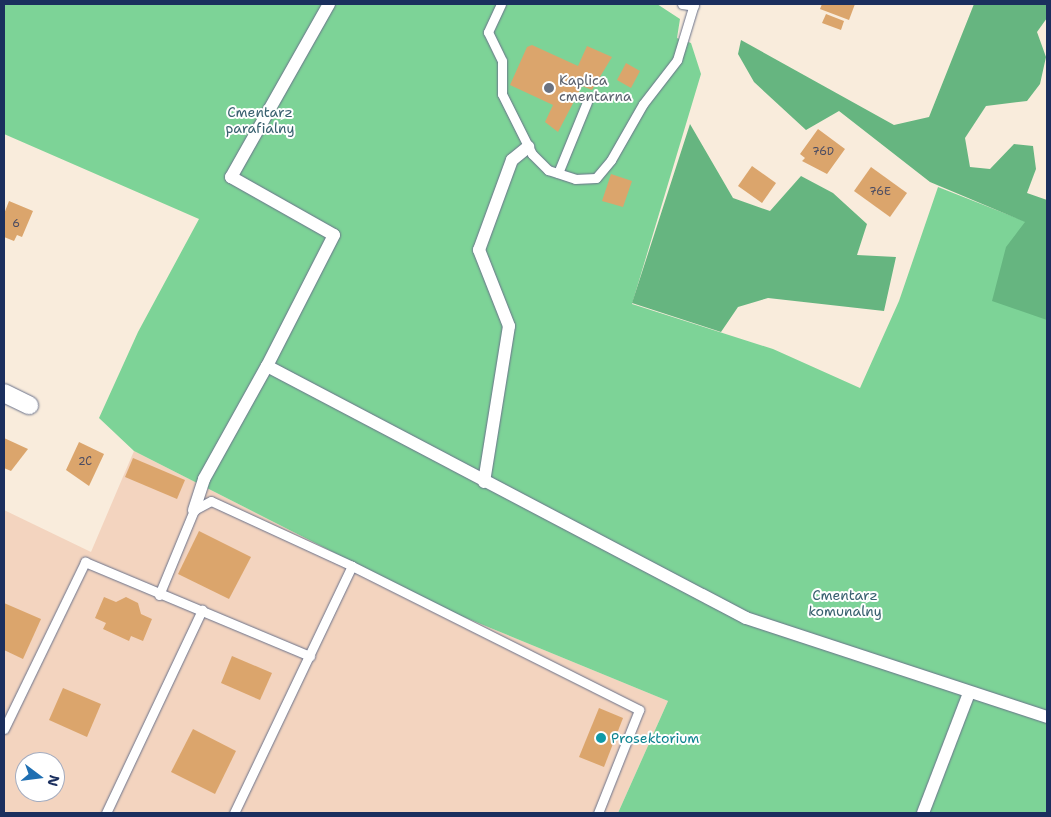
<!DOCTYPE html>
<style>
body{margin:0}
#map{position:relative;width:1051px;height:817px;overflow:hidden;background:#f9ecdc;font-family:"Shantell Sans",sans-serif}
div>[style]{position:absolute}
.built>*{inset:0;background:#f3d4bf}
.green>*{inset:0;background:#7dd397}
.forest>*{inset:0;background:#66b580}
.building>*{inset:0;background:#dba56c}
.roads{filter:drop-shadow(0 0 1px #69718a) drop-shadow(0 0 1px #69718a)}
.service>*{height:9px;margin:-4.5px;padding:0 4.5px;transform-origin:4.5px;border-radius:4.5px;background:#fff}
.pedestrian>*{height:12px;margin:-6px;padding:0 6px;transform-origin:6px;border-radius:6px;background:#fff}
.minor>*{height:18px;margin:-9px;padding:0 9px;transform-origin:9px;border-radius:9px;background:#fff}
.dots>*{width:14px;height:14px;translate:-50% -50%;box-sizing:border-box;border:2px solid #fff;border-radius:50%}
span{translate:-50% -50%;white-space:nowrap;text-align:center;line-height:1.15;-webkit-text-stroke:4px #fff;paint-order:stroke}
.number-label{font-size:11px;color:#4b4c62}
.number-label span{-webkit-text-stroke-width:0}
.worship-label{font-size:14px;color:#5b616d}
.left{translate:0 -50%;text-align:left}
.park-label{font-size:14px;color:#38606f}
.culture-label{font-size:14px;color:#0d838f}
.frame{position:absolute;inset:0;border:5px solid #1b2f5e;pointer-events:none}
.north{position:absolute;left:15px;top:752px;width:50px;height:50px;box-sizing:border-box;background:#fff;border:1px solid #a4acbf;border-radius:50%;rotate:105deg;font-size:14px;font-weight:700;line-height:20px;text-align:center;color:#1b2f5e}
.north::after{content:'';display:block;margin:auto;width:18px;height:22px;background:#1f6fb2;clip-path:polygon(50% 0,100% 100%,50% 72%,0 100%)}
</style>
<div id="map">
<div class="built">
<div style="clip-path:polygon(evenodd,134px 451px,449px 611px,668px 701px,618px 813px,4px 813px,4px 510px,91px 552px,134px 451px,25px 762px,55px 762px,55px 792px,25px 792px,25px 762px)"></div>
</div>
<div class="green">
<div style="clip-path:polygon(4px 4px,657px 4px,680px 19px,677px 38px,691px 43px,701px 74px,632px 304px,773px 349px,860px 388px,899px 301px,938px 187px,1047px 230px,1047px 813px,618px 813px,668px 701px,449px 611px,134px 451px,99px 418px,138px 332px,199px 219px,4px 134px)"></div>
</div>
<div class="forest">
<div style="clip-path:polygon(974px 4px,1047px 4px,1047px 18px,1037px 32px,1046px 57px,1040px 84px,1027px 101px,986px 106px,965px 138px,970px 167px,990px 169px,1014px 144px,1033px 146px,1036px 169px,1027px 193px,1047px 200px,1047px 320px,992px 301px,1006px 247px,1025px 222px,930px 182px,839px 111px,806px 130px,754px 82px,738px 54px,741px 40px,894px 125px,929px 117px)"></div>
<div style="clip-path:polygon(690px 124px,733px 198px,770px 211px,801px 176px,833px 193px,867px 224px,857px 255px,896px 257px,884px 311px,768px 298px,738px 307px,721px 332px,632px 303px)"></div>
</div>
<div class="building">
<div style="clip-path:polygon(822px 4px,855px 4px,849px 20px,820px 9px)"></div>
<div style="clip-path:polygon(826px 14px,844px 21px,841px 30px,822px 23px)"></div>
<div style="clip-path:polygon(532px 45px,578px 66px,587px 46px,612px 57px,592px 90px,582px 86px,558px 132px,545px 122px,553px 105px,510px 85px,527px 47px)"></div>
<div style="clip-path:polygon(626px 63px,640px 71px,631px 88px,617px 80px)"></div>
<div style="clip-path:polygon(818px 129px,845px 149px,827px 174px,802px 161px,805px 158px,800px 154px)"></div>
<div style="clip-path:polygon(752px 166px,776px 183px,762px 203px,738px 186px)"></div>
<div style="clip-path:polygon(871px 167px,907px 193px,890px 217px,854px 191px)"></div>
<div style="clip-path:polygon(611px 174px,632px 181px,623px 207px,602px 201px)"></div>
<div style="clip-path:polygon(9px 201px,33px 211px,22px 237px,17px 235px,14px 241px,4px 237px,4px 214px)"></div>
<div style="clip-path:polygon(4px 438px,28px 449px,11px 471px,4px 468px)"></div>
<div style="clip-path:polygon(79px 442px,104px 454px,89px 486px,66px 470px)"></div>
<div style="clip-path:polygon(133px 458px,185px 480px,177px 499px,125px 477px)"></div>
<div style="clip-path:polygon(199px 531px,251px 557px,229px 599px,178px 574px)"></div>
<div style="clip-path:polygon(104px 597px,116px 602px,126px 597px,138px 603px,141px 614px,152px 619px,143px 641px,131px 636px,129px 641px,103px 629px,106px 623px,95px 618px)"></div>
<div style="clip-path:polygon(4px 603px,41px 619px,23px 659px,4px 650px)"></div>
<div style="clip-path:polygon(232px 656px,272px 673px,260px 700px,221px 683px)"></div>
<div style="clip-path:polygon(63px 688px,101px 704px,87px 737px,49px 720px)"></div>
<div style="clip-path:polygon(599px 708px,623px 718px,604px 767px,579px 757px)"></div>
<div style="clip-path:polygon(193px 729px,236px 751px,215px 794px,171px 772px)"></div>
</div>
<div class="roads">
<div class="service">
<div style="left:501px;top:4px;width:31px;rotate:115deg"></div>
<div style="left:488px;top:32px;width:32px;rotate:64deg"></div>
<div style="left:502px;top:61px;width:33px;rotate:90deg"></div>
<div style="left:502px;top:94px;width:67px;rotate:63.4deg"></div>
<div style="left:532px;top:154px;width:23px;rotate:45deg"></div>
<div style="left:548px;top:170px;width:28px;rotate:18deg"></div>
<div style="left:575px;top:179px;width:21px;rotate:-3deg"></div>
<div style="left:596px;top:178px;width:23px;rotate:-50deg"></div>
<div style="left:611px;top:160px;width:64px;rotate:-60.3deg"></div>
<div style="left:643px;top:104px;width:56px;rotate:-52.3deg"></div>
<div style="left:677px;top:60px;width:59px;rotate:-73.1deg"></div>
<div style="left:682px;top:4px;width:12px;rotate:9deg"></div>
<div style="left:558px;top:173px;width:77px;rotate:-67.8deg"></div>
<div style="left:159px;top:595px;width:92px;rotate:-67.6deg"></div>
<div style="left:194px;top:510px;width:19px;rotate:-28deg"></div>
<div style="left:211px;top:501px;width:155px;rotate:24.7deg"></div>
<div style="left:352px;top:566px;width:321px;rotate:26.6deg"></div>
<div style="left:639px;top:710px;width:111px;rotate:111.7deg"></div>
<div style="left:4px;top:729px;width:186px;rotate:-64.1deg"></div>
<div style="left:85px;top:562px;width:244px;rotate:22.7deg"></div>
<div style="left:106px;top:813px;width:225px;rotate:-64.7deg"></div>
<div style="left:234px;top:813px;width:274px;rotate:-64.5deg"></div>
</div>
<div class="pedestrian">
<div style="left:329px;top:4px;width:199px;rotate:119.5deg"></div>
<div style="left:231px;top:177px;width:118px;rotate:29.4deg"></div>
<div style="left:334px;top:235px;width:147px;rotate:117.1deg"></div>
<div style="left:267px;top:366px;width:541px;rotate:27.75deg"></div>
<div style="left:746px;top:618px;width:317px;rotate:18.2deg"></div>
<div style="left:484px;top:482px;width:158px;rotate:-80.9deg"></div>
<div style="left:509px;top:326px;width:82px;rotate:-111.5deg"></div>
<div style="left:479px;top:250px;width:96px;rotate:-69.9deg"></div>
<div style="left:512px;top:160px;width:21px;rotate:-39deg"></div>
<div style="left:194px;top:510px;width:33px;rotate:-72deg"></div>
<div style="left:204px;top:479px;width:129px;rotate:-60.9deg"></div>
<div style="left:923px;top:813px;width:129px;rotate:-69deg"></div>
</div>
<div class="minor">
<div style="left:4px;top:393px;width:28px;rotate:26deg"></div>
</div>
</div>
<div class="dots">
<div style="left:549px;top:88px;background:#6b7280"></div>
<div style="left:601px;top:738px;background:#0f9aa8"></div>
</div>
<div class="number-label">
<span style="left:823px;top:152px">76D</span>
<span style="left:880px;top:192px">76E</span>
<span style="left:16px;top:224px">6</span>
<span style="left:85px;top:462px">2C</span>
</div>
<div class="worship-label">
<span class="left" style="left:559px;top:88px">Kaplica<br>cmentarna</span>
</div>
<div class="park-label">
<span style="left:260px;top:120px">Cmentarz<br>parafialny</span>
<span style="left:845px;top:603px">Cmentarz<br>komunalny</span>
</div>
<div class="culture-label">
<span class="left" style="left:611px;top:738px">Prosektorium</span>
</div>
<div class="frame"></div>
<div class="north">N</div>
</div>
